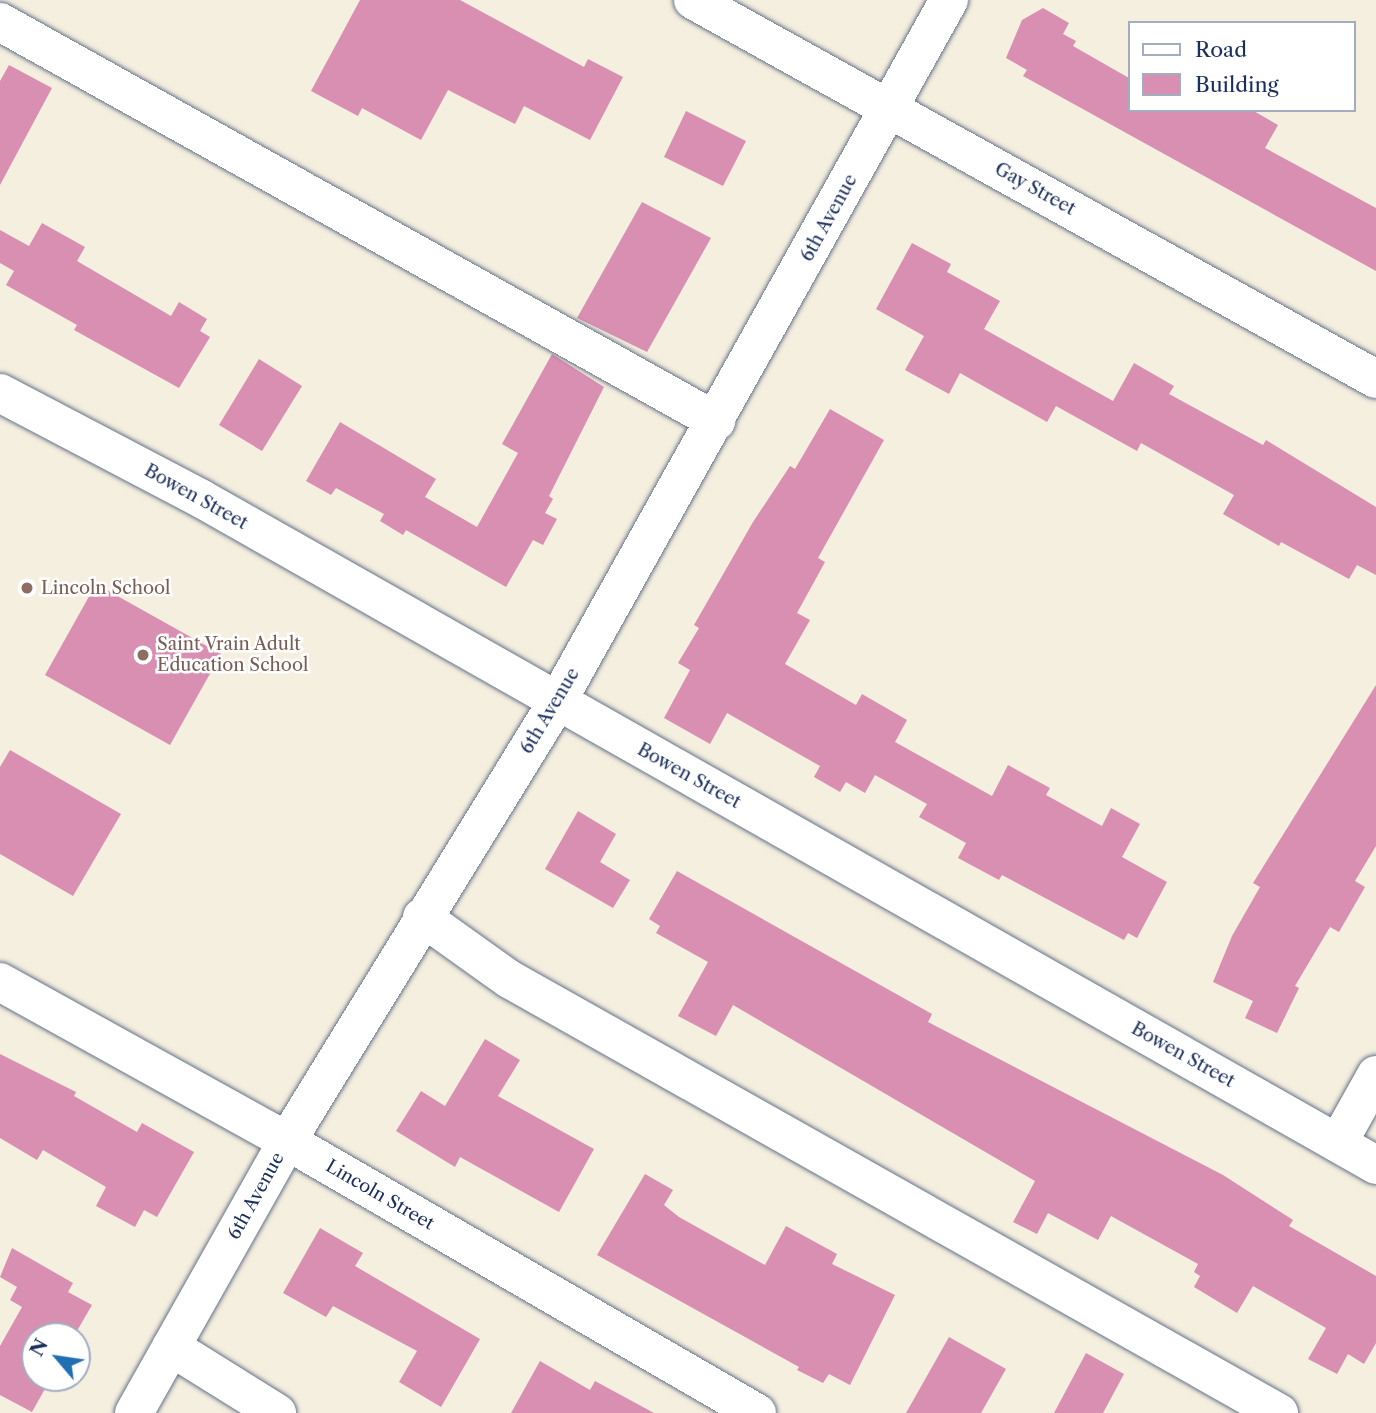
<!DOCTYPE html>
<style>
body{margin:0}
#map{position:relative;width:1376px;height:1413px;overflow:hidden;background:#f4efde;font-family:"Libre Caslon Text",serif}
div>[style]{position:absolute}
.building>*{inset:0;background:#d98fb2}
.roads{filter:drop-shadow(0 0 2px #67728b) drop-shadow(0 0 2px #67728b)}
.minor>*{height:38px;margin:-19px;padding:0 19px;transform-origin:19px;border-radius:19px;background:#fff}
.dots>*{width:19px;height:19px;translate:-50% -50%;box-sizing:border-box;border:4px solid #fff;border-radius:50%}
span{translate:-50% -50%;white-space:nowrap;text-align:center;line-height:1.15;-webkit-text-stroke:5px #fff;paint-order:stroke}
.street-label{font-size:18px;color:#1b2f5e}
.education-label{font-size:18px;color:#785e54}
.left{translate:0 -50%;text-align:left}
.legend{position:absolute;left:1128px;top:21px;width:228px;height:91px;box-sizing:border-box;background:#fff;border:2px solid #a4acbf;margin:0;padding:9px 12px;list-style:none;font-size:21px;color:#1b2f5e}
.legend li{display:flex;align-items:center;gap:14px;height:35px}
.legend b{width:35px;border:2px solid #a4acbf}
.north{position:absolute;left:21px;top:1322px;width:70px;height:70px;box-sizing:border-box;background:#fff;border:2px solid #a4acbf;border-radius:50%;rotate:299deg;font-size:19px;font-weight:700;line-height:28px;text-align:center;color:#1b2f5e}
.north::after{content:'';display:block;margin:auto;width:24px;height:32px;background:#1f6fb2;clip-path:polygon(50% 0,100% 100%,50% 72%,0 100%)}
</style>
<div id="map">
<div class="building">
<div style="clip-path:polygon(360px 0,460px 0,584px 67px,588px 59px,623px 77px,590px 140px,524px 106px,515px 124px,448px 90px,421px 140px,362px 108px,358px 116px,311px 91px)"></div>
<div style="clip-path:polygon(1043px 8px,1069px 23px,1063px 34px,1076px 41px,1073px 46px,1129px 78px,1129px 110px,1252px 110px,1278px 125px,1265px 148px,1376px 208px,1376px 271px,1023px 76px,1027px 70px,1006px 58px,1022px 20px)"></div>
<div style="clip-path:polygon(9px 65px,52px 88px,0 185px,0 81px)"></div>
<div style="clip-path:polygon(686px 111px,746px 141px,723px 186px,664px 157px)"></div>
<div style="clip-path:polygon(642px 202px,711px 238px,647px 352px,577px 318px)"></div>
<div style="clip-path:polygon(42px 223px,85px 247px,77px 261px,171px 316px,179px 302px,207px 319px,200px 331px,210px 337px,179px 388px,74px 330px,77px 325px,6px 285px,14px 271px,0 263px,0 230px,29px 246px)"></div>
<div style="clip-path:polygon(912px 243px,951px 264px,947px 272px,1000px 301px,984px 329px,1113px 401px,1134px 363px,1174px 386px,1169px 394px,1263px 445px,1266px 440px,1376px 507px,1376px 575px,1357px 565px,1349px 579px,1281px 542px,1279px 546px,1223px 514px,1234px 495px,1141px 443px,1137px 451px,1056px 406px,1047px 422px,960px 373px,949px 394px,905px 370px,924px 336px,876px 309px)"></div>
<div style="clip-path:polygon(552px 354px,604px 387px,549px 496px,553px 499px,545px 513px,557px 519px,543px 545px,533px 540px,506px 587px,406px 530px,403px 535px,380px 521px,384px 514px,336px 488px,331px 495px,306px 481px,340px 422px,436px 479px,425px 497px,477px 527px,518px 453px,502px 444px)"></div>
<div style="clip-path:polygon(259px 359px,302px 386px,262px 451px,219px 425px)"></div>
<div style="clip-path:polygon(830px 409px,884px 440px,818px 558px,825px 562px,797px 613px,810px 620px,785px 664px,856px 705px,862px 694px,907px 720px,895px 742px,992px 796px,1008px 765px,1050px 788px,1046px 795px,1102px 826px,1111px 808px,1140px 824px,1122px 857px,1167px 882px,1137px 938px,1128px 933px,1124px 940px,1002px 875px,999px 880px,958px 858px,966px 843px,919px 817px,927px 804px,875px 775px,865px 793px,846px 782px,840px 792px,814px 777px,820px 766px,727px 713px,710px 744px,664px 718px,690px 670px,678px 663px,699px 628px,694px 625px,753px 522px,790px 466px,795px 469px)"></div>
<div style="clip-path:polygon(96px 584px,221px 654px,170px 745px,45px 675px)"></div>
<div style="clip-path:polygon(1376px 685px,1376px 846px,1355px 881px,1365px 887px,1339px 932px,1330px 927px,1295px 986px,1299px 988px,1277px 1033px,1245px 1018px,1253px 1001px,1213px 982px,1232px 936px,1260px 887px,1253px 883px)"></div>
<div style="clip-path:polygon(10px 750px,121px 814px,73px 896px,0 854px,0 767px)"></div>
<div style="clip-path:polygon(578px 811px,616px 834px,600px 862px,630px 880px,613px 908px,545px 869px)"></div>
<div style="clip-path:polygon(677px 871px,932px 1014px,928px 1022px,1223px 1175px,1293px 1220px,1289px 1226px,1376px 1276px,1376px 1343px,1364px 1364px,1348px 1354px,1337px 1374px,1308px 1359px,1326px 1328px,1253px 1286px,1237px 1313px,1194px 1287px,1200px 1276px,1194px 1272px,1198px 1264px,1111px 1216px,1098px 1240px,1048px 1213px,1037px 1234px,1013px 1222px,1035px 1181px,733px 1005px,716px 1036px,678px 1016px,708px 962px,656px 933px,660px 926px,649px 919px)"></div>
<div style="clip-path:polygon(485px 1039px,520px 1060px,498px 1096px,594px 1149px,559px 1212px,460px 1157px,455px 1167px,396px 1131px,421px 1091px,445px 1106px)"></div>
<div style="clip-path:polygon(0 1054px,76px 1092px,74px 1096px,137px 1132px,142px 1123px,194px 1152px,157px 1217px,144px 1210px,135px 1227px,96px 1206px,106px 1187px,43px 1150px,37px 1160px,0 1138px)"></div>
<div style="clip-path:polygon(645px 1174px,673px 1190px,664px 1205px,679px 1217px,765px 1265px,786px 1226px,837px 1254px,832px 1264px,895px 1295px,850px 1385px,829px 1374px,823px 1383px,797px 1370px,799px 1367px,597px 1255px)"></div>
<div style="clip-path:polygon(320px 1228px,363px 1253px,355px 1266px,480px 1339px,441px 1407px,399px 1382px,417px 1351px,333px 1306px,326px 1317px,283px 1293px)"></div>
<div style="clip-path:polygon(12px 1248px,73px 1283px,68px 1292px,92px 1305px,74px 1336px,35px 1336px,35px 1378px,51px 1378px,32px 1412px,0 1395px,0 1346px,22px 1307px,10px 1300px,17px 1287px,0 1277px)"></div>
<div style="clip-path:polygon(949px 1337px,1006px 1369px,981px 1413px,906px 1413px)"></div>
<div style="clip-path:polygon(1086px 1353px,1124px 1374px,1103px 1413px,1054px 1413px)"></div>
<div style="clip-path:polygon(540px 1361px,590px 1390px,595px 1381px,654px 1413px,511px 1413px)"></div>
</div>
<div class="roads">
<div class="minor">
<div style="left:693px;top:0;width:781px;rotate:29.03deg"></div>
<div style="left:0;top:22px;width:820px;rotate:29.13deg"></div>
<div style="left:0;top:393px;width:226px;rotate:27.7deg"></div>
<div style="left:200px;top:498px;width:1352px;rotate:29.56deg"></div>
<div style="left:422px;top:917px;width:107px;rotate:35.5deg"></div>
<div style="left:509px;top:979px;width:884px;rotate:29.41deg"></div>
<div style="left:0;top:982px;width:328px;rotate:29deg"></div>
<div style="left:287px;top:1141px;width:543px;rotate:30.06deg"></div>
<div style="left:1338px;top:1143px;width:78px;rotate:-60.8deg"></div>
<div style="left:171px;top:1347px;width:125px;rotate:31.9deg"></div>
<div style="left:134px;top:1413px;width:312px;rotate:-60.6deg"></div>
<div style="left:287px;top:1141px;width:515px;rotate:-58.41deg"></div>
<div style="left:557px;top:702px;width:804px;rotate:-60.82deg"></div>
</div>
</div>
<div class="dots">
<div style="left:27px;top:588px;background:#8d6e63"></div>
<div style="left:143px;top:655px;background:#8d6e63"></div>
</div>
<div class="street-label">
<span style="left:1035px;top:189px;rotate:29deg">Gay Street</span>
<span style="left:829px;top:218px;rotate:-61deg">6th Avenue</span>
<span style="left:196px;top:497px;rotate:29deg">Bowen Street</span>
<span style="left:550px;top:711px;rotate:-59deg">6th Avenue</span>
<span style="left:689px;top:776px;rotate:29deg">Bowen Street</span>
<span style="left:1183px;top:1055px;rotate:29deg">Bowen Street</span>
<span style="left:380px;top:1195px;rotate:30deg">Lincoln Street</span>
<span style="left:256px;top:1196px;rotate:-61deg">6th Avenue</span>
</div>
<div class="education-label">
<span class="left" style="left:41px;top:588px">Lincoln School</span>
<span class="left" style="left:157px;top:655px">Saint Vrain Adult<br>Education School</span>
</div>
<ul class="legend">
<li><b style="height:9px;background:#fff"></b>Road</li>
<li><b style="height:19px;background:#d98fb2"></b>Building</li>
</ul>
<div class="north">N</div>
</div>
